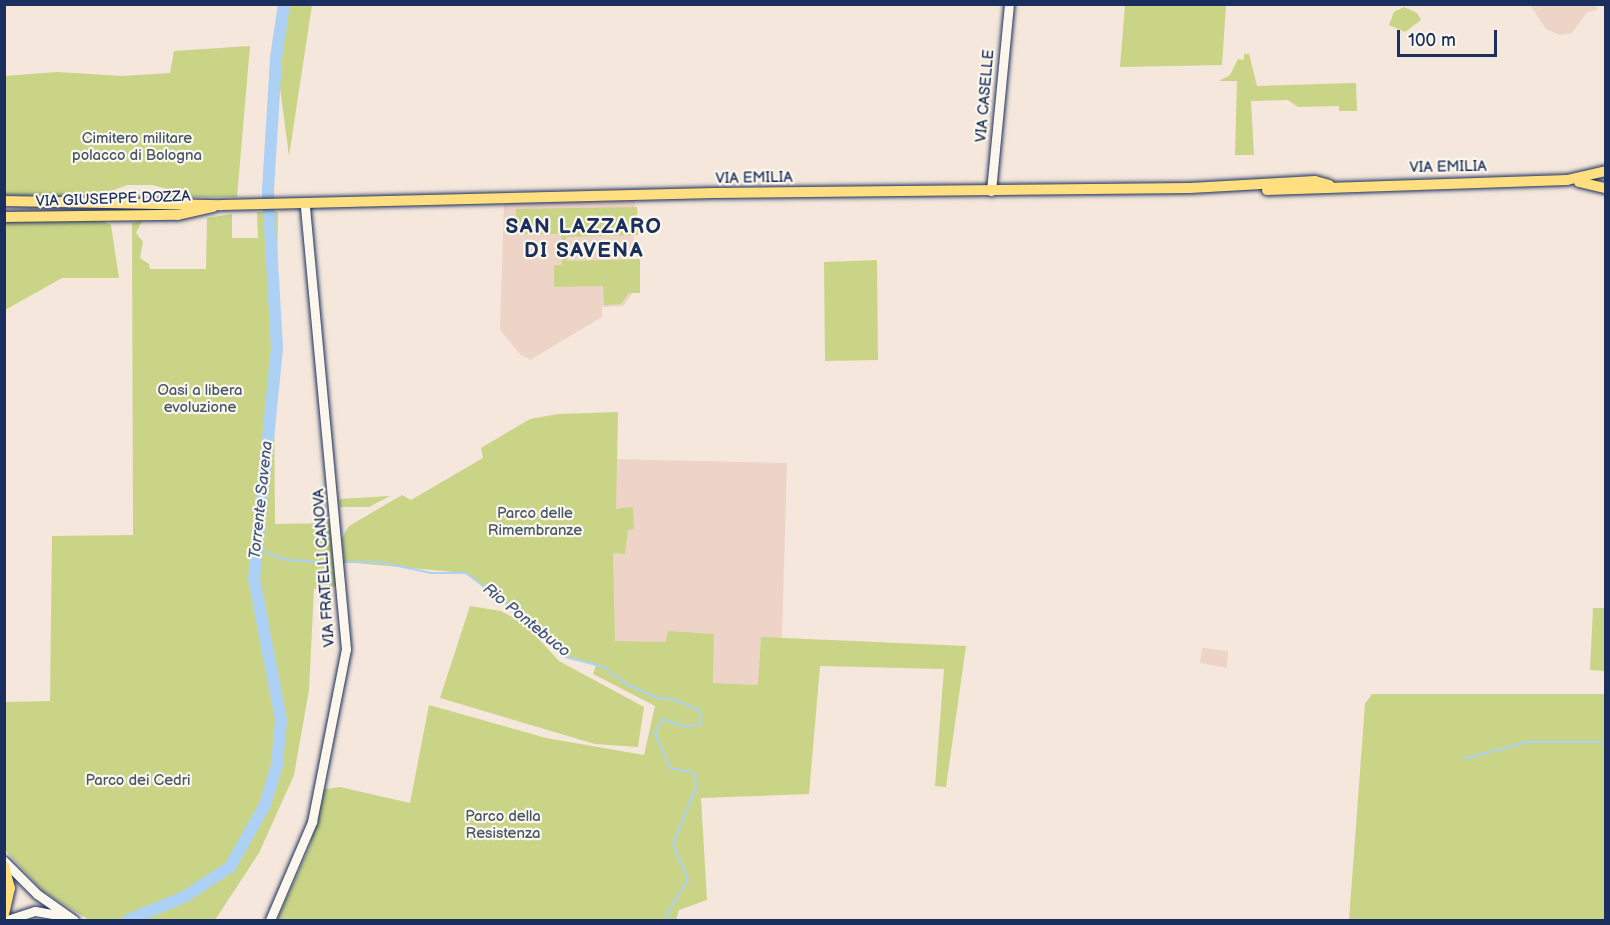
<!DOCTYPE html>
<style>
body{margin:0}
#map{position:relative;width:1610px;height:925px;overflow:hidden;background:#f5e7db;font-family:"Balsamiq Sans",sans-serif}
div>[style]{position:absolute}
.built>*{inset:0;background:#eed4c7}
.green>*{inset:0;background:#c9d487}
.stream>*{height:2px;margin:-1px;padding:0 1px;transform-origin:1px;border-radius:1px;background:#add0f5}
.river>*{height:12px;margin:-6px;padding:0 6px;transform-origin:6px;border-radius:6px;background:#add0f5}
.roads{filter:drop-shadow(0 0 2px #1b2f5e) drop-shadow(0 0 2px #1b2f5e)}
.secondary>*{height:9px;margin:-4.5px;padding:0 4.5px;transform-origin:4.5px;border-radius:4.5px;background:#fbf7ec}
.primary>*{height:10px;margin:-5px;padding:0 5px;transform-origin:5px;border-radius:5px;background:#ffdf80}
span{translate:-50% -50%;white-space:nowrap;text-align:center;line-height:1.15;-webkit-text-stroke:4.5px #fbf7ec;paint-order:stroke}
.street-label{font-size:15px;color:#1b2f5e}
.park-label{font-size:15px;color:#465868}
.water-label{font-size:16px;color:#405784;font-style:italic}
.district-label{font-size:21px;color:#1b2f5e;font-weight:700;letter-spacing:1.5px}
.frame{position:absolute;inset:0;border:6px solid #1b2f5e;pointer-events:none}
.scale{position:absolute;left:1397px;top:30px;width:100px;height:27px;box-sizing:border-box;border:3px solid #1b2f5e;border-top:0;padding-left:8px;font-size:18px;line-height:21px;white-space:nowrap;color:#1b2f5e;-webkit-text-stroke:4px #fbf7ec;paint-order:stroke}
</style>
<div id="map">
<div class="built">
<div style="clip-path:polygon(1530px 5px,1596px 5px,1597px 10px,1587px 12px,1572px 33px,1560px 35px,1546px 29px)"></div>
<div style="clip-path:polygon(635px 200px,632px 294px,623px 306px,602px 307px,602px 317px,530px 360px,520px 354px,500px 330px,504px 203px)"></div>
<div style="clip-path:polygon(610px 459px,787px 463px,782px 638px,761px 638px,759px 685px,713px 683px,714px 635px,668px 632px,665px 643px,604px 643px)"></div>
<div style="clip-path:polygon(1202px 648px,1228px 651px,1227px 668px,1200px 663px)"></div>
</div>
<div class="green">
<div style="clip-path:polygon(284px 5px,312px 5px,289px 156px,276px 58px)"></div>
<div style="clip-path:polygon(1125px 5px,1226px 5px,1222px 65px,1120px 67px)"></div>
<div style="clip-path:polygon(1404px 7px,1417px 13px,1421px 20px,1405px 32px,1389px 25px,1394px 12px)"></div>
<div style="clip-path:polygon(250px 46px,237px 197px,167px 197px,167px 189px,153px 185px,127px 185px,96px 197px,5px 195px,5px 76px,57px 72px,122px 76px,170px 73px,174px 51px)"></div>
<div style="clip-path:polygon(1244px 54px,1249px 54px,1257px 86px,1356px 83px,1357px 111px,1339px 111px,1339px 106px,1298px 107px,1288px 100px,1251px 101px,1254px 155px,1235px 155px,1237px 81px,1219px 81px,1230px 75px,1238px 59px,1244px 60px)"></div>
<div style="clip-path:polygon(637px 207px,638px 235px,566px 237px,567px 261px,640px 259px,640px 293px,629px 293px,621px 304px,604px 305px,603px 286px,554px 287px,554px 265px,562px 265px,561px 234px,517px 234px,516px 209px)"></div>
<div style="clip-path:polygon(257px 212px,278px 212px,276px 344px,269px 423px,274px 376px,275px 524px,336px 523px,337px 586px,314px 589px,309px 690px,294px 775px,259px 853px,215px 920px,89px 920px,43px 891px,5px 850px,4px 702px,50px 701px,52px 536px,133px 535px,132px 223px,142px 221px,136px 233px,143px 242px,140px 258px,149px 264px,150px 269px,206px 269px,207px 218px,232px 214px,232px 238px,258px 238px)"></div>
<div style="clip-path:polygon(103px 221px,111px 225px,119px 278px,62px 278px,5px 310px,5px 222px)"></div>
<div style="clip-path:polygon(877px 260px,878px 360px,825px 361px,824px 262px)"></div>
<div style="clip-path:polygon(618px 412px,616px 509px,633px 507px,634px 529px,628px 530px,625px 554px,613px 553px,615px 641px,665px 642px,668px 631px,714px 634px,713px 683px,758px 685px,761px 637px,966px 646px,946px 787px,935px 786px,944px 669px,820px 666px,809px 794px,701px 798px,707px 900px,679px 910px,676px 920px,277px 920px,310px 846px,320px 790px,340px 787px,410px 803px,429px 705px,546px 738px,644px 755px,655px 706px,593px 674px,596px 665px,566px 657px,537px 627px,466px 573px,344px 562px,342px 538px,349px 526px,402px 495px,411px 500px,483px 458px,481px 448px,530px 419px,558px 414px)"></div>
<div style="clip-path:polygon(390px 496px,369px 507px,340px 507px,339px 499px)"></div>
<div style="clip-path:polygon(470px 606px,501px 611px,525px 624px,559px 661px,644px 707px,638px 747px,595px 744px,440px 698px)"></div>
<div style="clip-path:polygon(1593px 608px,1605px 608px,1605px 671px,1590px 670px)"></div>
<div style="clip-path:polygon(1372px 694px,1605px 694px,1605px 920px,1349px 920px,1365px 704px)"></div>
</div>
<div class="stream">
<div style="left:257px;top:549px;width:32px;rotate:20deg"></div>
<div style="left:287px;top:560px;width:45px;rotate:2.5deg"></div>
<div style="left:342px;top:562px;width:38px"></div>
<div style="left:380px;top:562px;width:52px;rotate:12.2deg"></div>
<div style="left:431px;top:573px;width:35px"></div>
<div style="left:466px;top:573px;width:89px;rotate:37.3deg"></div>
<div style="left:537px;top:627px;width:42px;rotate:46deg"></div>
<div style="left:566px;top:657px;width:38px;rotate:15deg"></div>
<div style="left:603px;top:667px;width:29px;rotate:36deg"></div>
<div style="left:626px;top:684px;width:35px;rotate:24deg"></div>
<div style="left:658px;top:698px;width:17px;rotate:7deg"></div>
<div style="left:675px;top:700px;width:26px;rotate:23deg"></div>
<div style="left:699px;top:710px;width:14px;rotate:82deg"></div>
<div style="left:701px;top:724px;width:15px;rotate:169deg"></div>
<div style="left:686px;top:727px;width:24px;rotate:-161deg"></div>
<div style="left:663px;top:719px;width:16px;rotate:120deg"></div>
<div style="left:655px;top:733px;width:38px;rotate:67deg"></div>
<div style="left:670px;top:768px;width:25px;rotate:11deg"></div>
<div style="left:695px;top:773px;width:15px;rotate:86deg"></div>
<div style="left:696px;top:788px;width:60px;rotate:112.7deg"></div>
<div style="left:673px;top:843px;width:40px;rotate:68deg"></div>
<div style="left:688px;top:880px;width:39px;rotate:122deg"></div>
<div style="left:667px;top:913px;width:7px;rotate:82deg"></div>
<div style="left:1464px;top:759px;width:65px;rotate:-15.1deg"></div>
<div style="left:1527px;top:742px;width:79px"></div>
</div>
<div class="river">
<div style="left:128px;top:920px;width:61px;rotate:-22.3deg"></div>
<div style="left:184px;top:897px;width:55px;rotate:-33.1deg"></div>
<div style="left:230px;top:867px;width:71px;rotate:-60.6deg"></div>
<div style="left:265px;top:805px;width:42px;rotate:-73.3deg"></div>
<div style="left:277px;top:765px;width:45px;rotate:-84.9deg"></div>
<div style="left:281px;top:720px;width:144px;rotate:-100.8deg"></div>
<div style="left:254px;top:579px;width:232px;rotate:-84.3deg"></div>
<div style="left:277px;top:348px;width:158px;rotate:-93.3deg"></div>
<div style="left:268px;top:190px;width:132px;rotate:-86.5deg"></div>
<div style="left:276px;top:58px;width:55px;rotate:-81.6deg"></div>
</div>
<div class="roads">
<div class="secondary">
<div style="left:991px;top:191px;width:188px;rotate:-84.5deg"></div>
<div style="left:4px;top:861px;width:47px;rotate:45deg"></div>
<div style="left:37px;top:894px;width:45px;rotate:35.1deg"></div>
<div style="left:7px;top:920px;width:29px;rotate:-18deg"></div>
<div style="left:35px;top:911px;width:34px;rotate:10deg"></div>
<div style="left:270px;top:920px;width:107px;rotate:-66.8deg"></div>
<div style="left:312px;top:822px;width:176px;rotate:-78.9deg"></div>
<div style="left:346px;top:649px;width:448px;rotate:-95.3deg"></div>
</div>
<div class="primary">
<div style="left:1579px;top:182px;width:28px;rotate:13deg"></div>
<div style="left:1267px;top:190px;width:300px;rotate:-1.9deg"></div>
<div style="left:1567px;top:180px;width:40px;rotate:-13deg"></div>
<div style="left:4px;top:201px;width:218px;rotate:1.1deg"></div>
<div style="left:222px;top:205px;width:492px;rotate:-1.4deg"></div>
<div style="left:714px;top:193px;width:476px;rotate:-0.6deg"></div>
<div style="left:1190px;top:188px;width:125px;rotate:-3.2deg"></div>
<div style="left:1315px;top:181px;width:15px;rotate:16deg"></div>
<div style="left:4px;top:217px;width:174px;rotate:-0.7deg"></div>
<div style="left:178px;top:215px;width:36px;rotate:-13deg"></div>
<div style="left:4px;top:866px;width:23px;rotate:75deg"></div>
<div style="left:10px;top:888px;width:26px;rotate:103deg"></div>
</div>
</div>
<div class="street-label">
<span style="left:985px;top:96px;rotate:-85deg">VIA CASELLE</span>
<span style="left:1448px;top:167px;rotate:-1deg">VIA EMILIA</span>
<span style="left:754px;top:178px;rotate:-1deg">VIA EMILIA</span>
<span style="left:113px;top:199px;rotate:-2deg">VIA GIUSEPPE DOZZA</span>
<span style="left:324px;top:568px;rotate:-94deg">VIA FRATELLI CANOVA</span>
</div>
<div class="park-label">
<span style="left:137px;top:147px">Cimitero militare<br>polacco di Bologna</span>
<span style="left:200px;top:399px">Oasi a libera<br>evoluzione</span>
<span style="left:535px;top:522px">Parco delle<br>Rimembranze</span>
<span style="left:138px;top:781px">Parco dei Cedri</span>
<span style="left:503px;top:825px">Parco della<br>Resistenza</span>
</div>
<div class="water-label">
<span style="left:262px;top:500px;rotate:-84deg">Torrente Savena</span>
<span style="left:526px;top:621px;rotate:39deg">Rio Pontebuco</span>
</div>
<div class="district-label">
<span style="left:584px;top:239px">SAN LAZZARO<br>DI SAVENA</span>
</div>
<div class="frame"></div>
<div class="scale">100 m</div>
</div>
